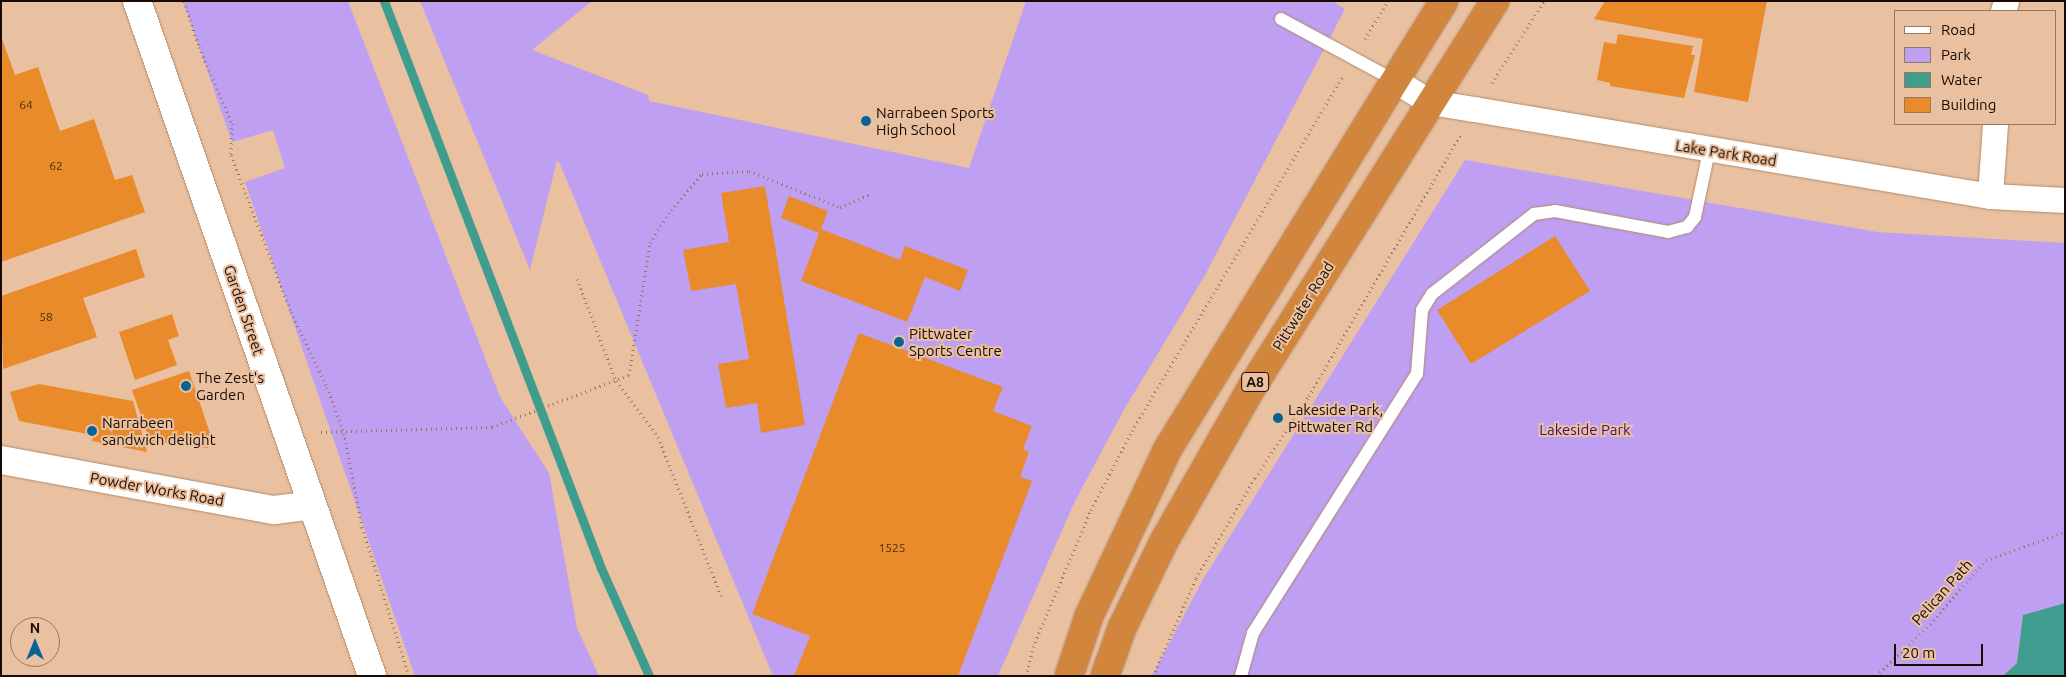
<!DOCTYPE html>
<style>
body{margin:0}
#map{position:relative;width:2066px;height:677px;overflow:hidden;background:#e9c0a0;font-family:Ubuntu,sans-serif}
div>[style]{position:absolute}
.green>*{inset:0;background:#be9ff2}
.water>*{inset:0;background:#3e9d8e}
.stream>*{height:9px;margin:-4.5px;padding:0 4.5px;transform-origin:4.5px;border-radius:4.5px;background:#3e9d8e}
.building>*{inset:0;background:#e98b2a}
.path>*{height:3px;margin-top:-1.5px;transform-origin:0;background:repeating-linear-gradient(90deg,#967861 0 1px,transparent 0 5px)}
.roads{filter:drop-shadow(0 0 1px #b18b6b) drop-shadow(0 0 1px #b18b6b)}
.lane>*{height:12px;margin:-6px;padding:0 6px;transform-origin:6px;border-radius:6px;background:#fff}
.street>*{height:25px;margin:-12.5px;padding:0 12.5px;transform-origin:12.5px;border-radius:12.5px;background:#fff}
.secondary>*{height:28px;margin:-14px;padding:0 14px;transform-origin:14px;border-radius:14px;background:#fff}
.highway>*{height:28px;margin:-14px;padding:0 14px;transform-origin:14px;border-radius:14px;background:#d2853d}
.dots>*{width:14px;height:14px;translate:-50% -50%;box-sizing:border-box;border:2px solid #e9c0a0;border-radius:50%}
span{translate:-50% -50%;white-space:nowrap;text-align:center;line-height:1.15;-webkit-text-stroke:4px #e9c0a0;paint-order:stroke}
.number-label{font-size:12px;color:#4d2b0c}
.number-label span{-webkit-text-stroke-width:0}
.shield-label span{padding:1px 4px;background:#e9c0a0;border:1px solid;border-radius:4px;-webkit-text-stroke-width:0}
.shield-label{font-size:14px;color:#190b02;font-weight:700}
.poi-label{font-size:15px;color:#190b02}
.left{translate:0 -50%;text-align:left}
.street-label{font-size:15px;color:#190b02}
.park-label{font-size:15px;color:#40116f}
.frame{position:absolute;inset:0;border:2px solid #190b02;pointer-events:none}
.legend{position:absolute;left:1894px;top:10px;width:162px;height:115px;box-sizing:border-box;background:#e9c0a0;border:1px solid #967861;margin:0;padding:6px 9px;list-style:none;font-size:15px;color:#190b02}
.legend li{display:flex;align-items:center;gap:10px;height:25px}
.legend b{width:25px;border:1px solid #967861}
.north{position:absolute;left:10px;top:617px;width:50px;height:50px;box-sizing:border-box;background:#e9c0a0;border:1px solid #967861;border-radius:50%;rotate:0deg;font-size:14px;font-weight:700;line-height:20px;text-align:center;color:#190b02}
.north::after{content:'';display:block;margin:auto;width:18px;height:22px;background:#076394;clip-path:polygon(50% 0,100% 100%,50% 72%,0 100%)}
.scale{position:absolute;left:1894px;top:644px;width:89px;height:22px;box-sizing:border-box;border:2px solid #190b02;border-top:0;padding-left:6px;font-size:15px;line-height:18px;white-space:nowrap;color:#190b02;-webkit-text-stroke:4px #e9c0a0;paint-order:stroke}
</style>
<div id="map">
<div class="green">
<div style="clip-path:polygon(183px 1px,348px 1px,500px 397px,549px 473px,577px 628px,599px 676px,415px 676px,245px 182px,285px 168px,273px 130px,232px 142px)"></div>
<div style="clip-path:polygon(420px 1px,592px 1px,532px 50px,648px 95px,649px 101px,969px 168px,1026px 1px,1332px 1px,1345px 9px,1204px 277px,1125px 408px,1075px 501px,998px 676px,773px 676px,560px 164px,557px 160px,530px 270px)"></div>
<div style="clip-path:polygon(1465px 160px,1877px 232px,2065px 243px,2065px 603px,2023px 615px,2017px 663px,2003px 676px,1152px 676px,1202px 581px)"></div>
</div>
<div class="water">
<div style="clip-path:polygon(2065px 603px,2065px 676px,2003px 676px,2017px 663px,2023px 615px)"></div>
</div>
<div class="stream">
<div style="left:384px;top:1px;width:607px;rotate:69.06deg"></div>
<div style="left:601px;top:568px;width:118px;rotate:66deg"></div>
</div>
<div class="building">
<div style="clip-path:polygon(1605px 1px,1767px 1px,1748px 102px,1694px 92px,1703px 39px,1594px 19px)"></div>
<div style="clip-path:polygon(1618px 34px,1693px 46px,1691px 55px,1695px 55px,1684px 98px,1610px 86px,1610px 83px,1597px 80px,1604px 42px,1616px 44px)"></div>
<div style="clip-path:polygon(1px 36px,15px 75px,38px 67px,60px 131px,94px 119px,115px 180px,132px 175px,145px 212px,1px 262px)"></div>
<div style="clip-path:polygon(765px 186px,805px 425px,761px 433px,757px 403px,726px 408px,718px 364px,749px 359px,736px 284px,691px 291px,683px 250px,729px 242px,721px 193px)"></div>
<div style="clip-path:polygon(789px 196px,828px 211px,821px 229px,900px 260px,905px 246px,968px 270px,960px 291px,925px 277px,907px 322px,801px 281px,819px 233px,781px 218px)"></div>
<div style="clip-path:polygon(1555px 236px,1590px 291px,1471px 364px,1437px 310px)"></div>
<div style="clip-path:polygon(136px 249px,145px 277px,83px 298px,97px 337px,3px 369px,1px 296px)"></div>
<div style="clip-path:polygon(172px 314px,179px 336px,168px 340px,177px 365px,135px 380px,119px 332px)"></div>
<div style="clip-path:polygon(859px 333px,1003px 387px,993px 411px,1032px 426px,1023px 449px,1029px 452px,1020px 477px,1032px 481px,958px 676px,794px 676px,810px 636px,752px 614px)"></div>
<div style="clip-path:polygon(189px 371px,212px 439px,208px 448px,150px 441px,132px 390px)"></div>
<div style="clip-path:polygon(39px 384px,133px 401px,147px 452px,92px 441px,93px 435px,19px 421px,10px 392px)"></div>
</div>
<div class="path">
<div style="left:184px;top:1px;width:48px;rotate:71.9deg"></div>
<div style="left:199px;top:47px;width:83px;rotate:66.5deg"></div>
<div style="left:232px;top:123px;width:32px;rotate:92deg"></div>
<div style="left:231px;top:155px;width:168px;rotate:69.1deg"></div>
<div style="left:291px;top:312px;width:83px;rotate:64.4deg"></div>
<div style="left:327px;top:387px;width:49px;rotate:69.7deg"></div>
<div style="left:344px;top:433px;width:96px;rotate:79.2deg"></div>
<div style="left:362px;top:527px;width:156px;rotate:72.5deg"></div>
<div style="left:1365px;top:39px;width:44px;rotate:-58.8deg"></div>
<div style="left:1492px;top:83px;width:97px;rotate:-57.6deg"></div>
<div style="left:577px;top:279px;width:109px;rotate:69.1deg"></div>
<div style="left:616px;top:381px;width:70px;rotate:53.1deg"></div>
<div style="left:658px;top:437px;width:173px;rotate:68.3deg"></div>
<div style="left:2065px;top:398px;width:8px;rotate:90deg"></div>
<div style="left:321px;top:432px;width:171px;rotate:-1.7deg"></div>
<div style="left:492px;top:427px;width:147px;rotate:-20.8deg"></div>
<div style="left:629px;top:375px;width:134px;rotate:-81deg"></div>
<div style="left:650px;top:243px;width:39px;rotate:-58deg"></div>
<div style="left:671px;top:210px;width:48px;rotate:-49.3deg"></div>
<div style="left:702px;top:174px;width:47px;rotate:-3.7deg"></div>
<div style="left:749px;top:171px;width:98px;rotate:21.6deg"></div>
<div style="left:840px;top:207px;width:33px;rotate:-23deg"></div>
<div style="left:1026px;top:676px;width:30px;rotate:-76deg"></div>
<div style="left:1033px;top:647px;width:149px;rotate:-67.1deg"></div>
<div style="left:1091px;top:510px;width:89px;rotate:-62.6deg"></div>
<div style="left:1132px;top:431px;width:412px;rotate:-59.3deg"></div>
<div style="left:1153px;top:676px;width:107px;rotate:-66.3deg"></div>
<div style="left:1196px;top:578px;width:116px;rotate:-59.5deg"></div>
<div style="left:1255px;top:478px;width:98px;rotate:-56.6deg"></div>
<div style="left:1309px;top:396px;width:303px;rotate:-59.9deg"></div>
<div style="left:1876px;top:676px;width:75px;rotate:-43.9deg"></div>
<div style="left:1930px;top:624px;width:85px;rotate:-48.8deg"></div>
<div style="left:1986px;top:560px;width:84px;rotate:-19.5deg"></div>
</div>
<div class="roads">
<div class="lane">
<div style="left:1281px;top:19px;width:128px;rotate:28.4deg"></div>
<div style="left:1241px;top:676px;width:45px;rotate:-74.4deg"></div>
<div style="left:1253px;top:633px;width:307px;rotate:-57.7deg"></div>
<div style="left:1417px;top:374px;width:64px;rotate:-85.5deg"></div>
<div style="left:1422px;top:310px;width:19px;rotate:-58deg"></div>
<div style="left:1432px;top:294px;width:130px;rotate:-38.1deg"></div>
<div style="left:1534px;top:214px;width:21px;rotate:-8deg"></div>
<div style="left:1555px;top:211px;width:115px;rotate:10.5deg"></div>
<div style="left:1668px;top:232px;width:20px;rotate:-15deg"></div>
<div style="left:1687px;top:227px;width:13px;rotate:-51deg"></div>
<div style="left:1695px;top:217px;width:67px;rotate:-78deg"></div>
</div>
<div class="street">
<div style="left:2003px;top:11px;width:10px;rotate:-73deg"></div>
<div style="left:1394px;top:80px;width:42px;rotate:31.4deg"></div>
<div style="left:1430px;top:102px;width:45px;rotate:9deg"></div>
<div style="left:1474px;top:109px;width:523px;rotate:9.57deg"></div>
<div style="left:1990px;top:196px;width:75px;rotate:3.1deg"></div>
<div style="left:1990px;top:196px;width:72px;rotate:-86deg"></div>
</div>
<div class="secondary">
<div style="left:137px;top:1px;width:715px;rotate:70.8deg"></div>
<div style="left:1px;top:460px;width:278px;rotate:10.4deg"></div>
<div style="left:274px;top:510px;width:38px;rotate:-7deg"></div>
</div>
<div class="highway">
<div style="left:1069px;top:676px;width:63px;rotate:-71.6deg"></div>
<div style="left:1089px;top:616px;width:183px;rotate:-64.8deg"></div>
<div style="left:1167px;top:450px;width:528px;rotate:-58.33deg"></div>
<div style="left:1105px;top:676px;width:51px;rotate:-70.5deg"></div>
<div style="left:1122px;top:628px;width:94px;rotate:-64.2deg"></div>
<div style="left:1163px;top:543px;width:180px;rotate:-60.3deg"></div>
<div style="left:1252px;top:387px;width:456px;rotate:-57.8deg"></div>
</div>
</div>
<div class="dots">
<div style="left:866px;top:121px;background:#076394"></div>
<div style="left:899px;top:342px;background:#076394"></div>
<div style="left:186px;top:386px;background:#076394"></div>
<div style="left:1278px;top:418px;background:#076394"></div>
<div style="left:92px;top:431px;background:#076394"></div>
</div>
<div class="number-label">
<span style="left:26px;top:105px">64</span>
<span style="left:56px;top:166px">62</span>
<span style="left:46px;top:317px">58</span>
<span style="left:892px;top:548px">1525</span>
</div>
<div class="shield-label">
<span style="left:1255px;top:382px">A8</span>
</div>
<div class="poi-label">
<span class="left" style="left:876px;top:121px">Narrabeen Sports<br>High School</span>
<span class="left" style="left:909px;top:342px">Pittwater<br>Sports Centre</span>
<span class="left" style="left:196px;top:386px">The Zest's<br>Garden</span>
<span class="left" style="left:1288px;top:418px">Lakeside Park,<br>Pittwater Rd</span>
<span class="left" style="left:102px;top:431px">Narrabeen<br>sandwich delight</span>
</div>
<div class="street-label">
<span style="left:1726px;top:153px;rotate:9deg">Lake Park Road</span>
<span style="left:1303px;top:306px;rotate:-58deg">Pittwater Road</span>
<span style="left:244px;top:310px;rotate:71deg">Garden Street</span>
<span style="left:157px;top:489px;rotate:10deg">Powder Works Road</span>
<span style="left:1942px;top:592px;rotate:-48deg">Pelican Path</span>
</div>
<div class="park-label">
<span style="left:1585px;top:430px">Lakeside Park</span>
</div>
<div class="frame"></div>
<ul class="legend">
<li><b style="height:6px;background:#fff"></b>Road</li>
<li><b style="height:14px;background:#be9ff2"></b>Park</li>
<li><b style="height:14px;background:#3e9d8e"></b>Water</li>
<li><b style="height:14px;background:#e98b2a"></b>Building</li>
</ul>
<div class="north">N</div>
<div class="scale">20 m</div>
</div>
